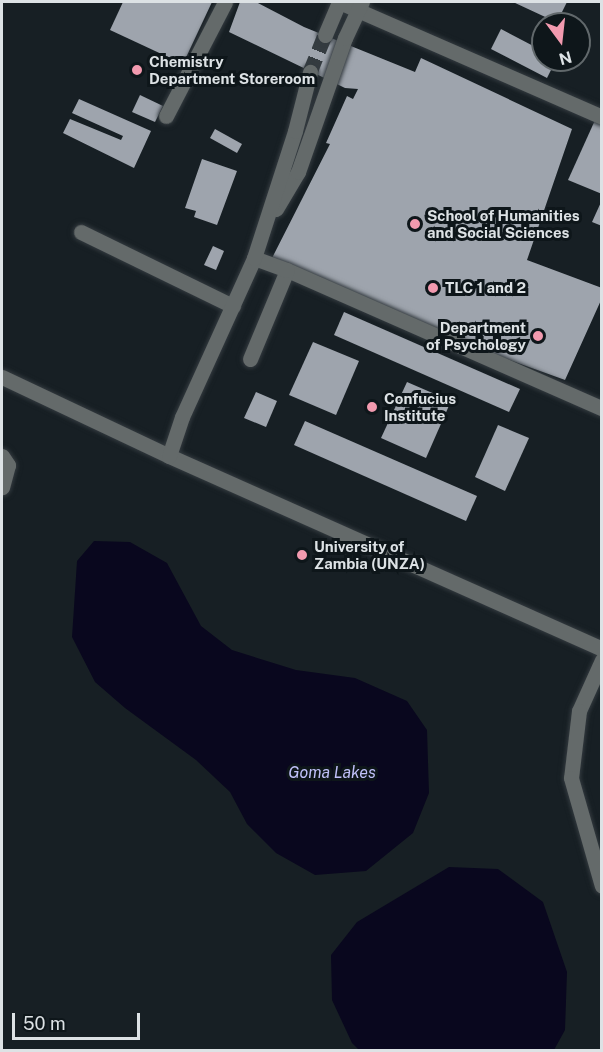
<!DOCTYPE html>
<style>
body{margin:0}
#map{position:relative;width:603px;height:1052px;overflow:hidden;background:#171f24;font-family:"Public Sans",sans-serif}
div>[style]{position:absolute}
.water>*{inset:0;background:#09071e}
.building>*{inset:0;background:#9ea4ad}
.minor-tunnel>*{height:15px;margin-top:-7.5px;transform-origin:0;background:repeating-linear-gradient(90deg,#353c41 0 15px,transparent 0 23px)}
.roads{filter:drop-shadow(0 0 2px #333a3f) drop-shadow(0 0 2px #333a3f)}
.minor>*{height:15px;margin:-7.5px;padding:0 7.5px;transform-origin:7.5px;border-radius:7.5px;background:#646a6a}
.dots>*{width:16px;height:16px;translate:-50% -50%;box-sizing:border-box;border:3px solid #0e161a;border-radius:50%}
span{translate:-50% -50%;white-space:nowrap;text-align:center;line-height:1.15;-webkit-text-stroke:6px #0e161a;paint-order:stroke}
.poi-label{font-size:15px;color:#dde2e5;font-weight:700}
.left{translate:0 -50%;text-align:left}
.right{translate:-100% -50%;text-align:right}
.water-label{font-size:16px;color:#c0c1f9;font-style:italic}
.frame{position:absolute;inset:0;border:3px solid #dde2e5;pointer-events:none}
.north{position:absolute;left:531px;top:12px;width:60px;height:60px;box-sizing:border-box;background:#0e161a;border:2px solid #61686b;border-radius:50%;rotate:165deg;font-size:16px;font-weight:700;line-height:24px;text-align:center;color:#dde2e5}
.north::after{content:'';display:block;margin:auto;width:21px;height:27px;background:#f29aaf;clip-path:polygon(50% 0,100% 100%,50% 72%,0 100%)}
.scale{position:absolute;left:12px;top:1013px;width:128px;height:27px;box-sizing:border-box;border:3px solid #dde2e5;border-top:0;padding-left:8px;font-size:18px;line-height:21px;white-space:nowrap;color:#dde2e5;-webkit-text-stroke:4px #0e161a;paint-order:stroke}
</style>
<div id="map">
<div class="water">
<div style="clip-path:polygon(94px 541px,130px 542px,167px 563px,201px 626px,232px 650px,296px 670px,355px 678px,407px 701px,427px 730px,429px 793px,413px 833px,366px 871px,315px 875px,276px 853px,247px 824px,230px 792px,196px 760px,125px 708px,95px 682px,72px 637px,77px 561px)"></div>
<div style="clip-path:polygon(449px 867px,498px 869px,543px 902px,567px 972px,565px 1030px,554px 1050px,359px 1050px,352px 1043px,332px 1000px,331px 955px,357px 922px)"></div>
</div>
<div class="building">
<div style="clip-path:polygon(123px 2px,212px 2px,183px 64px,110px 30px)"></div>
<div style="clip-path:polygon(240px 2px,256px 2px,304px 27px,415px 72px,421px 58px,572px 129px,527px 260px,602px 288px,602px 298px,565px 380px,437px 334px,271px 260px,330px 144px,326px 143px,347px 96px,353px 99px,358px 89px,345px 88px,229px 32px)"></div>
<div style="clip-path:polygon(513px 2px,567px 2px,557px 22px,561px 24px,554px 24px,556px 22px)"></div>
<div style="clip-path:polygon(501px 29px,541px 50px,543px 46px,543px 60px,556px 60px,547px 78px,491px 49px)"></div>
<div style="clip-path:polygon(140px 95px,163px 106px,155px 122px,132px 112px)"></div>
<div style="clip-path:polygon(79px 99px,151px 131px,134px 168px,63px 133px,70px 119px,121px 140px,123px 136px,72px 113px)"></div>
<div style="clip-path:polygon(596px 118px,602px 120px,602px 194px,568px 180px)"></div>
<div style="clip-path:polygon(215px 129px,242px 144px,237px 153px,210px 138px)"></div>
<div style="clip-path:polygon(202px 159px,237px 171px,217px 225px,194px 217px,196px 211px,185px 208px)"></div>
<div style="clip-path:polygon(602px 200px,602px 226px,592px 222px)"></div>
<div style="clip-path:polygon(213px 246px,224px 251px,216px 270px,204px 265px)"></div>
<div style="clip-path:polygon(344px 312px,520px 389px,509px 412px,334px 335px)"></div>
<div style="clip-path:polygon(313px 342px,359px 361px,336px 415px,289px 395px)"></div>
<div style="clip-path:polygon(407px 382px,451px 401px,426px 458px,381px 438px)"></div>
<div style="clip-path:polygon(256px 392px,277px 401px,266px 427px,244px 418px)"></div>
<div style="clip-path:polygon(305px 421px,477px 496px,466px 521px,294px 445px)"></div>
<div style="clip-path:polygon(498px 425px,529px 438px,505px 491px,475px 477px)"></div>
</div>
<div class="minor-tunnel">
<div style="left:310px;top:72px;width:40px;rotate:-68deg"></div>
</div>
<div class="roads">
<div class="minor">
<div style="left:339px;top:2px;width:287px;rotate:23.6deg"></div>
<div style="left:325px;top:35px;width:36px;rotate:-67deg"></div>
<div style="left:166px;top:116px;width:128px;rotate:-62.6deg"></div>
<div style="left:276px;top:209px;width:43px;rotate:-59.3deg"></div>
<div style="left:298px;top:172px;width:142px;rotate:-70.7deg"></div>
<div style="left:345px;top:38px;width:40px;rotate:-65deg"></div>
<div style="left:81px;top:232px;width:169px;rotate:26deg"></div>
<div style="left:287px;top:270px;width:344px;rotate:23.7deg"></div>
<div style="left:250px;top:359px;width:96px;rotate:-67.4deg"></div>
<div style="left:287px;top:270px;width:35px;rotate:-160deg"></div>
<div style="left:2px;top:377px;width:185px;rotate:25.3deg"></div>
<div style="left:169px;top:456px;width:474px;rotate:24deg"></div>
<div style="left:2px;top:456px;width:11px;rotate:56deg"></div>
<div style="left:8px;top:465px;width:23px;rotate:105deg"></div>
<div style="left:169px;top:456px;width:41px;rotate:-71.6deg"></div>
<div style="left:182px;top:417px;width:175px;rotate:-65.6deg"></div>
<div style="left:254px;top:258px;width:133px;rotate:-72.1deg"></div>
<div style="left:295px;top:131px;width:61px;rotate:-75.7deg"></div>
<div style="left:602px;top:660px;width:56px;rotate:114.3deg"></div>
<div style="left:579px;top:711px;width:67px;rotate:96.8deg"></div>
<div style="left:571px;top:778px;width:112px;rotate:74deg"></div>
</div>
</div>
<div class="dots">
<div style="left:137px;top:70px;background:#f29aaf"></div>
<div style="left:415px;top:224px;background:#f29aaf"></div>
<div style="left:433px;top:288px;background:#f29aaf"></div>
<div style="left:538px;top:336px;background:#f29aaf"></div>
<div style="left:372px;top:407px;background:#f29aaf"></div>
<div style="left:302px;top:555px;background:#f29aaf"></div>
</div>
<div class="poi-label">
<span class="left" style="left:149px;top:70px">Chemistry<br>Department Storeroom</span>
<span class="left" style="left:427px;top:224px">School of Humanities<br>and Social Sciences</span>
<span class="left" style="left:445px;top:288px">TLC 1 and 2</span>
<span class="right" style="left:526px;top:336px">Department<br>of Psychology</span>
<span class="left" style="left:384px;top:407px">Confucius<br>Institute</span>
<span class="left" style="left:314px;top:555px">University of<br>Zambia (UNZA)</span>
</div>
<div class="water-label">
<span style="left:332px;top:773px">Goma Lakes</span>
</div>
<div class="frame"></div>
<div class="north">N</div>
<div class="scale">50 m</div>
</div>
